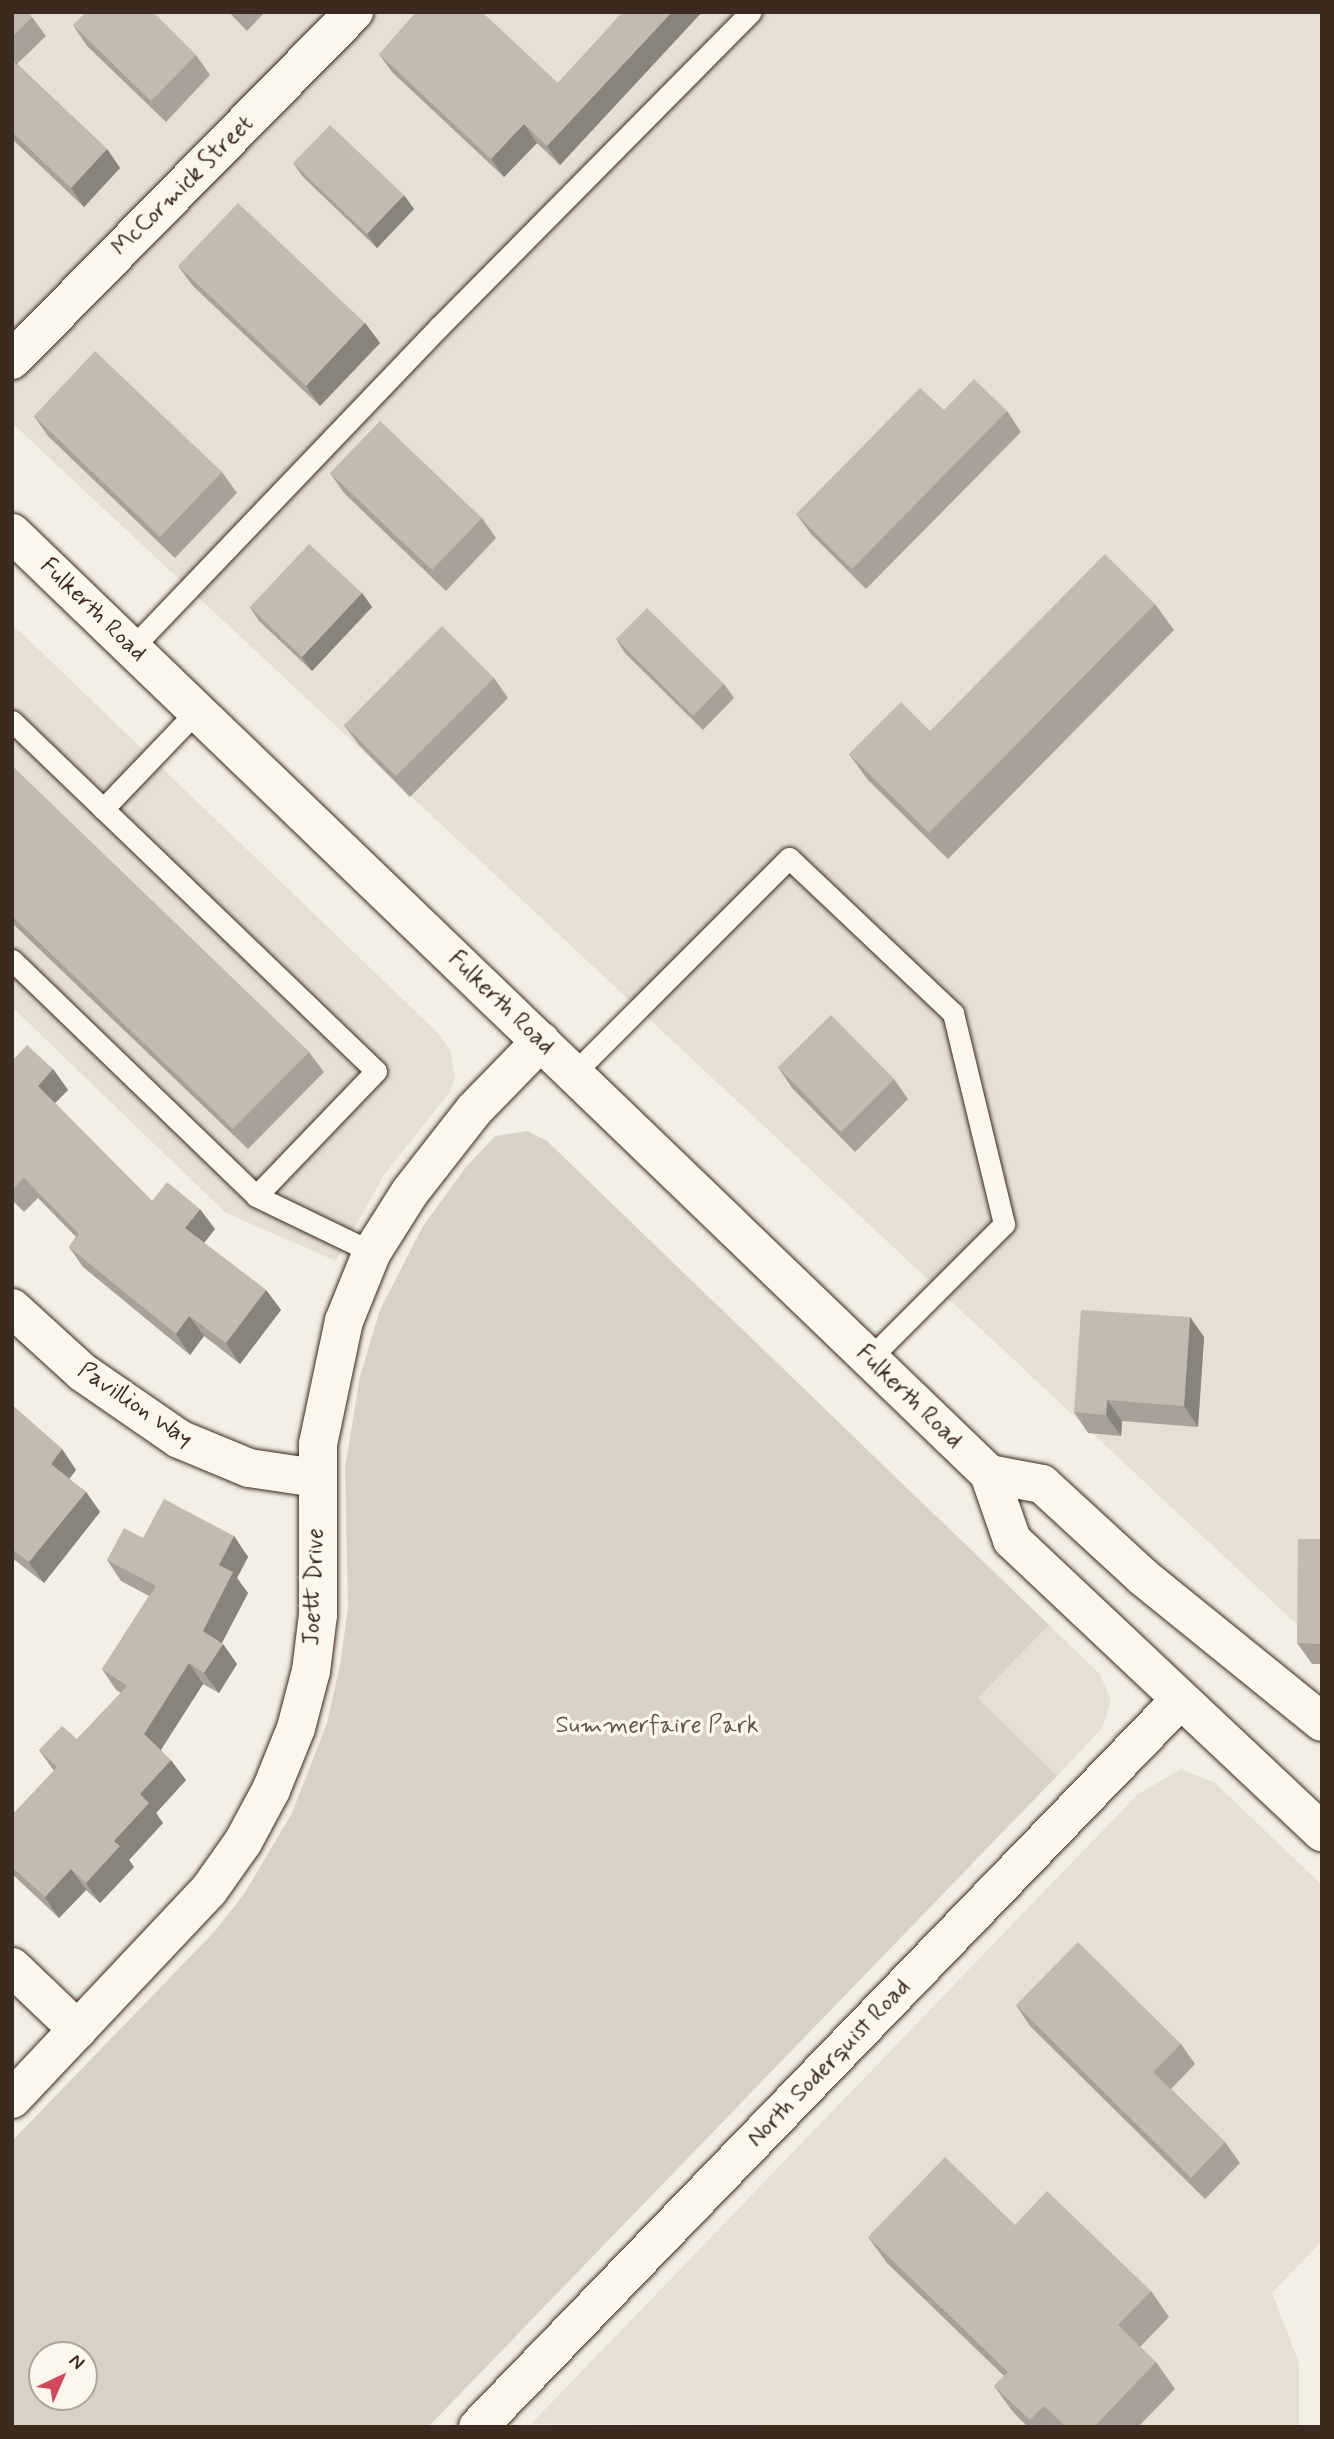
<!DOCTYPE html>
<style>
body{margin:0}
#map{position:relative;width:1334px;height:2439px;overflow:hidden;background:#f3efe4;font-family:Mynerve,sans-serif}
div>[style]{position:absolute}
.built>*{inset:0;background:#e5dfd4}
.green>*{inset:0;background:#d8d1c6}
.roads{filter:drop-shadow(0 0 2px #3b2a1e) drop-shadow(0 0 2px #3b2a1e)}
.service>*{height:21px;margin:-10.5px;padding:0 10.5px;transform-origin:10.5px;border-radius:10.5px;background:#fbf7ec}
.minor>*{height:38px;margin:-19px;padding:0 19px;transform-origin:19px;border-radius:19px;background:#fbf7ec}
.tertiary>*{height:38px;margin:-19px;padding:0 19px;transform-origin:19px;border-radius:19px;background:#fbf7ec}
.wall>*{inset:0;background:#a8a197}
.shaded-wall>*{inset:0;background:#88837b}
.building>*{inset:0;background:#c3bbb0}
span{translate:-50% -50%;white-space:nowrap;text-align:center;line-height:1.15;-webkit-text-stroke:7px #fbf7ec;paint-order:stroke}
.street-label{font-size:24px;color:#3b2a1e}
.park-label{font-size:24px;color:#625448}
.frame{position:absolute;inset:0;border:14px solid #3b2a1e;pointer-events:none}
.north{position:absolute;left:28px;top:2341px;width:70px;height:70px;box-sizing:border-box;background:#fbf7ec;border:2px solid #aea59a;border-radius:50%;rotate:44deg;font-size:19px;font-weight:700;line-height:28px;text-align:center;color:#3b2a1e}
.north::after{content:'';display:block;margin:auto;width:24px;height:32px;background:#d1495b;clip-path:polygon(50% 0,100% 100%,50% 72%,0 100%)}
</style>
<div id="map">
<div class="built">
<div style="clip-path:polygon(12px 12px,1322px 12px,1322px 1648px,12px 423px)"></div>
<div style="clip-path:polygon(12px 624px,439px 1034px,450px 1050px,455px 1077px,449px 1093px,384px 1175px,336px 1261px,226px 1213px,12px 1007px)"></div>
<div style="clip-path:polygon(1049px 1625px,1100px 1674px,1111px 1701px,1102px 1728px,1057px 1776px,978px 1698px)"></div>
<div style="clip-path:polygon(1181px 1769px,1215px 1783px,1322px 1885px,1322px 2241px,1272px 2293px,1299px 2363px,1299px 2427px,531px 2424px,1138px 1794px)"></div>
</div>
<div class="green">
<div style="clip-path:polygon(evenodd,527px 1131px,547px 1141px,1049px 1625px,978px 1698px,1057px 1776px,428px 2427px,12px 2427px,12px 2141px,215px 1931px,244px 1894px,292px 1813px,327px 1723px,340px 1665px,348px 1608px,345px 1468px,360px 1376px,380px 1310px,423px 1226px,466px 1167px,495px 1136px,527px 1131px,42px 2355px,84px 2355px,84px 2397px,42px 2397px,42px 2355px)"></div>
</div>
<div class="roads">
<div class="service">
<div style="left:132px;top:648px;width:444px;rotate:-46.3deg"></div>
<div style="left:439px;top:327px;width:443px;rotate:-45.3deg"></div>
<div style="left:12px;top:721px;width:505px;rotate:43.88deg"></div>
<div style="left:376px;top:1071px;width:173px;rotate:133.8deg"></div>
<div style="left:103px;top:809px;width:136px;rotate:-46.2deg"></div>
<div style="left:12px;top:960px;width:339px;rotate:44deg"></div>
<div style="left:256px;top:1196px;width:129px;rotate:25.8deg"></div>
<div style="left:574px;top:1073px;width:304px;rotate:-45deg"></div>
<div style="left:789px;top:858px;width:226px;rotate:43.4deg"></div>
<div style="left:953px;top:1013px;width:217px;rotate:76.4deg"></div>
<div style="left:1004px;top:1224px;width:191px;rotate:135deg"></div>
</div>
<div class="minor">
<div style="left:12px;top:360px;width:488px;rotate:-45.5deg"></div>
<div style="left:12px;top:1308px;width:95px;rotate:42.4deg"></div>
<div style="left:82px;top:1372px;width:118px;rotate:34.6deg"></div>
<div style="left:179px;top:1439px;width:76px;rotate:22.5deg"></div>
<div style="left:249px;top:1468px;width:68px;rotate:8.5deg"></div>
<div style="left:12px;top:1967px;width:91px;rotate:43.7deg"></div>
<div style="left:12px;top:2099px;width:287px;rotate:-46.7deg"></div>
<div style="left:209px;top:1890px;width:59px;rotate:-54.7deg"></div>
<div style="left:243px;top:1842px;width:59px;rotate:-61.7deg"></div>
<div style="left:271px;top:1790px;width:67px;rotate:-68deg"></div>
<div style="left:296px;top:1728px;width:59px;rotate:-75.3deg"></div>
<div style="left:311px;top:1671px;width:56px;rotate:-82.9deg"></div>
<div style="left:318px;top:1615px;width:171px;rotate:-90deg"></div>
<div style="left:318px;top:1444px;width:126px;rotate:-78.1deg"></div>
<div style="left:344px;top:1321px;width:74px;rotate:-67.9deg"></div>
<div style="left:372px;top:1252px;width:71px;rotate:-57.7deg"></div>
<div style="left:410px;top:1192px;width:104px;rotate:-52deg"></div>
<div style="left:474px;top:1110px;width:96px;rotate:-45.8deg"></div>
<div style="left:478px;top:2427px;width:1011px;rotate:-46deg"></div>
</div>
<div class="tertiary">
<div style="left:12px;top:533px;width:1356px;rotate:43.92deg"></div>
<div style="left:989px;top:1474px;width:70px;rotate:70.8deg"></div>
<div style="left:1012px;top:1540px;width:426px;rotate:43.3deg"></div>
<div style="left:989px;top:1474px;width:54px;rotate:10.7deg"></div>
<div style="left:1042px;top:1484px;width:137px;rotate:42.6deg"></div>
<div style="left:1143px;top:1577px;width:230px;rotate:39deg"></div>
</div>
</div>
<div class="wall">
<div style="clip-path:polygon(12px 12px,32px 17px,46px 36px,17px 64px,107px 149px,120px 168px,84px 207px,12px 139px)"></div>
<div style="clip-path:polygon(229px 12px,265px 12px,247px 31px)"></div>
<div style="clip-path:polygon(623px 12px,702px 12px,560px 165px,537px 143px,504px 177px,392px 72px,379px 54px,558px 83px)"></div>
<div style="clip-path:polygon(73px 25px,196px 55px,210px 75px,166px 122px,87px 46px)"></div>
<div style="clip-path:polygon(293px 163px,414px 209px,377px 248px,303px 177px)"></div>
<div style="clip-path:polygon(178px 266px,365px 323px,380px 343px,320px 406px,193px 286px)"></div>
<div style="clip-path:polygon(944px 410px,1007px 411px,1021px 432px,866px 589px,811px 534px,796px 514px)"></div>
<div style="clip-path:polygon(34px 416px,222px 472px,237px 493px,175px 558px,48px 436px)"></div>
<div style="clip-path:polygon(330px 473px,482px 518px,496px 538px,446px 591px,344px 493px)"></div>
<div style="clip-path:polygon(362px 593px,372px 607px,312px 671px,259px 621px,250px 607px)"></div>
<div style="clip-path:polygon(1155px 604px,1174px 630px,948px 859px,868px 780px,849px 754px,930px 731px)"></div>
<div style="clip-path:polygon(616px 639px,724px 684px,734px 698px,703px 730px,625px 653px)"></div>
<div style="clip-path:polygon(494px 678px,508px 698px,410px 797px,359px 745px,344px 725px)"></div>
<div style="clip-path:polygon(12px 766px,309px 1052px,324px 1072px,248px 1149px,12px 923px)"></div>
<div style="clip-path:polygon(12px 1061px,53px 1069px,68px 1090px,55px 1103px,152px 1201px,215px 1229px,204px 1243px,266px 1290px,281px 1310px,240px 1364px,204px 1336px,190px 1355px,83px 1267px,69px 1247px,76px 1237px,38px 1198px,24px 1212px,12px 1200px)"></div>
<div style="clip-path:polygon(778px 1067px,894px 1079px,908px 1099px,855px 1152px,792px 1088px)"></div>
<div style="clip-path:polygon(1190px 1317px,1204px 1337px,1198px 1427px,1122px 1421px,1121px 1436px,1088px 1433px,1074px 1412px)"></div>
<div style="clip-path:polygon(12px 1405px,62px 1449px,76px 1470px,69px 1479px,86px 1492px,100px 1512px,44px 1583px,12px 1558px)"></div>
<div style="clip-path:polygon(234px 1536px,248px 1557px,237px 1578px,248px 1593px,222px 1643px,237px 1664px,219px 1693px,203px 1684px,161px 1750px,186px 1780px,156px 1813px,163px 1823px,129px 1860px,134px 1867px,100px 1903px,86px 1890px,59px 1918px,12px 1874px,12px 1810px,15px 1812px,54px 1771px,39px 1750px,77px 1739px,121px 1693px,116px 1690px,102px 1669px,149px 1596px,121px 1581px,107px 1560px,143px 1538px)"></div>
<div style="clip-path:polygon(1322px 1539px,1322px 1664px,1312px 1664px,1297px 1643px)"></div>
<div style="clip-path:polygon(1016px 2005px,1181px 2044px,1195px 2064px,1171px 2089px,1225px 2142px,1240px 2163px,1205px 2199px,1030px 2026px)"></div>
<div style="clip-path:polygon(1015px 2225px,1151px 2291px,1169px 2317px,1140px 2347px,1156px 2362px,1175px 2389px,1138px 2427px,1028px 2427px,1013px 2412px,994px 2386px,1004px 2376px,887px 2263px,868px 2237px)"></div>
</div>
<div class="shaded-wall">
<div style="clip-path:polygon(672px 12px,702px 12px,560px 165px,547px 146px)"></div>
<div style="clip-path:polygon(524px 124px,537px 143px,504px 177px,491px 159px)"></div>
<div style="clip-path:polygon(107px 149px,120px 168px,84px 207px,71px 188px)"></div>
<div style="clip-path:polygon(404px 195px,414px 209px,377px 248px,367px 234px)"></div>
<div style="clip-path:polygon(365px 323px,380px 343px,320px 406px,306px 386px)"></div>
<div style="clip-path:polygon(362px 593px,372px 607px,312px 671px,302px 657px)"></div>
<div style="clip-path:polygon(53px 1069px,68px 1090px,52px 1106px,38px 1086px)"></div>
<div style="clip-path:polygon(200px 1209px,215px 1229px,199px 1249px,185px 1228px)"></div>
<div style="clip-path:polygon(266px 1290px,281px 1310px,240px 1364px,226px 1343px)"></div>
<div style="clip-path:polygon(189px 1316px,204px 1336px,190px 1355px,176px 1334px)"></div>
<div style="clip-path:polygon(1190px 1317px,1204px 1337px,1198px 1427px,1184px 1406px)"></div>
<div style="clip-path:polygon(1107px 1400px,1122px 1421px,1121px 1436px,1106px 1415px)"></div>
<div style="clip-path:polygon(62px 1449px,76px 1470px,65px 1484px,51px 1464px)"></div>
<div style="clip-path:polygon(86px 1492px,100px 1512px,44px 1583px,29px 1562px)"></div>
<div style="clip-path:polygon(234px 1536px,248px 1557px,237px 1578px,248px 1593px,217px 1652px,203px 1631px,219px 1565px)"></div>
<div style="clip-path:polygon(223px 1644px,237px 1664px,219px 1693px,204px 1673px)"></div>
<div style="clip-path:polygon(189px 1663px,203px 1684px,158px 1754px,144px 1734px)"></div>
<div style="clip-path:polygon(171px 1760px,186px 1780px,156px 1813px,163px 1823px,129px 1860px,134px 1867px,100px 1903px,86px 1883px,114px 1841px,140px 1794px)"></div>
<div style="clip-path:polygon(71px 1869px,86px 1890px,59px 1918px,45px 1897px)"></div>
</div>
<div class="building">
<div style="clip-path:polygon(12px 12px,28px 12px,32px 17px,12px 37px)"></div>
<div style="clip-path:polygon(86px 12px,153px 12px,196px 55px,151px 101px,73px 25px)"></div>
<div style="clip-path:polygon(416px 12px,482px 12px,558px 83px,623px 12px,672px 12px,547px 146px,524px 124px,491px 159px,379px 54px)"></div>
<div style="clip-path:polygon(12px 60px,107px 149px,71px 188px,12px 132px)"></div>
<div style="clip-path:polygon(330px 125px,404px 195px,367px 234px,293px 163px)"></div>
<div style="clip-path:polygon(238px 203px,365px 323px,306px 386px,178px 266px)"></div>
<div style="clip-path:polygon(95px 351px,222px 472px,160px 537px,34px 416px)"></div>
<div style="clip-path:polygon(974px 379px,1007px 411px,852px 569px,796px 514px,920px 388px,944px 410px)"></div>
<div style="clip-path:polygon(380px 421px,482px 518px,432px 570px,330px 473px)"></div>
<div style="clip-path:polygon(309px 544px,362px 593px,302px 657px,250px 607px)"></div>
<div style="clip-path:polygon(1105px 554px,1155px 604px,929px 833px,849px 754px,901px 702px,930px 731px)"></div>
<div style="clip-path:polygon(647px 608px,724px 684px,693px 716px,616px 639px)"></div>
<div style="clip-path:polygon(442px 626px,494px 678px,396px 776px,344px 725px)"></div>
<div style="clip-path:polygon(12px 766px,309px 1052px,233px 1129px,12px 916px)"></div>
<div style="clip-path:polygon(831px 1015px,894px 1079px,841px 1132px,778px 1067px)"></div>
<div style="clip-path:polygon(27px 1045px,53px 1069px,38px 1086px,152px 1201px,167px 1182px,200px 1209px,185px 1228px,266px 1290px,226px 1343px,189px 1316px,176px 1334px,69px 1247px,79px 1234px,24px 1178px,12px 1190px,12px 1061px)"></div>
<div style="clip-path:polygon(1081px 1310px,1190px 1317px,1184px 1406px,1107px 1400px,1106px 1415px,1074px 1412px)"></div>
<div style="clip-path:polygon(12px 1405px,62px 1449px,51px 1464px,86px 1492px,29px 1562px,12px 1549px)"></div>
<div style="clip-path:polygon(164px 1499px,234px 1536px,219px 1565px,233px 1572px,203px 1631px,223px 1644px,204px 1673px,189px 1663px,144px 1734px,171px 1760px,140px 1794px,149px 1803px,114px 1841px,120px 1846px,86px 1883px,71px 1869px,45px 1897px,12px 1867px,12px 1810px,15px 1812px,57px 1767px,39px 1750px,62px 1726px,77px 1739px,127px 1686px,102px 1669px,156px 1586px,107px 1560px,124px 1528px,143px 1538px)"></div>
<div style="clip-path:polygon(1298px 1539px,1322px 1539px,1322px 1644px,1297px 1643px)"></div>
<div style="clip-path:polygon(1078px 1942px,1181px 2044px,1153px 2072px,1225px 2142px,1191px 2178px,1016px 2005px)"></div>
<div style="clip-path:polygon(945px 2157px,1015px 2225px,1047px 2191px,1151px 2291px,1118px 2325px,1156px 2362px,1094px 2427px,1066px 2427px,1044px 2406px,1030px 2420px,994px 2386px,1008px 2372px,868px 2237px)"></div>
</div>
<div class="street-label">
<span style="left:183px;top:186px;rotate:-45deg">McCormick Street</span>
<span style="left:93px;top:610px;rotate:44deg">Fulkerth Road</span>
<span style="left:501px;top:1003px;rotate:44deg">Fulkerth Road</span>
<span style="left:909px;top:1397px;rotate:44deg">Fulkerth Road</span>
<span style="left:135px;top:1405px;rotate:34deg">Pavillion Way</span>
<span style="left:314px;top:1587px;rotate:-88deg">Joett Drive</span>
<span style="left:829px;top:2063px;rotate:-46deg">North Soderquist Road</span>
</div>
<div class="park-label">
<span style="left:657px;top:1726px">Summerfaire Park</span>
</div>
<div class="frame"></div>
<div class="north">N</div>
</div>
